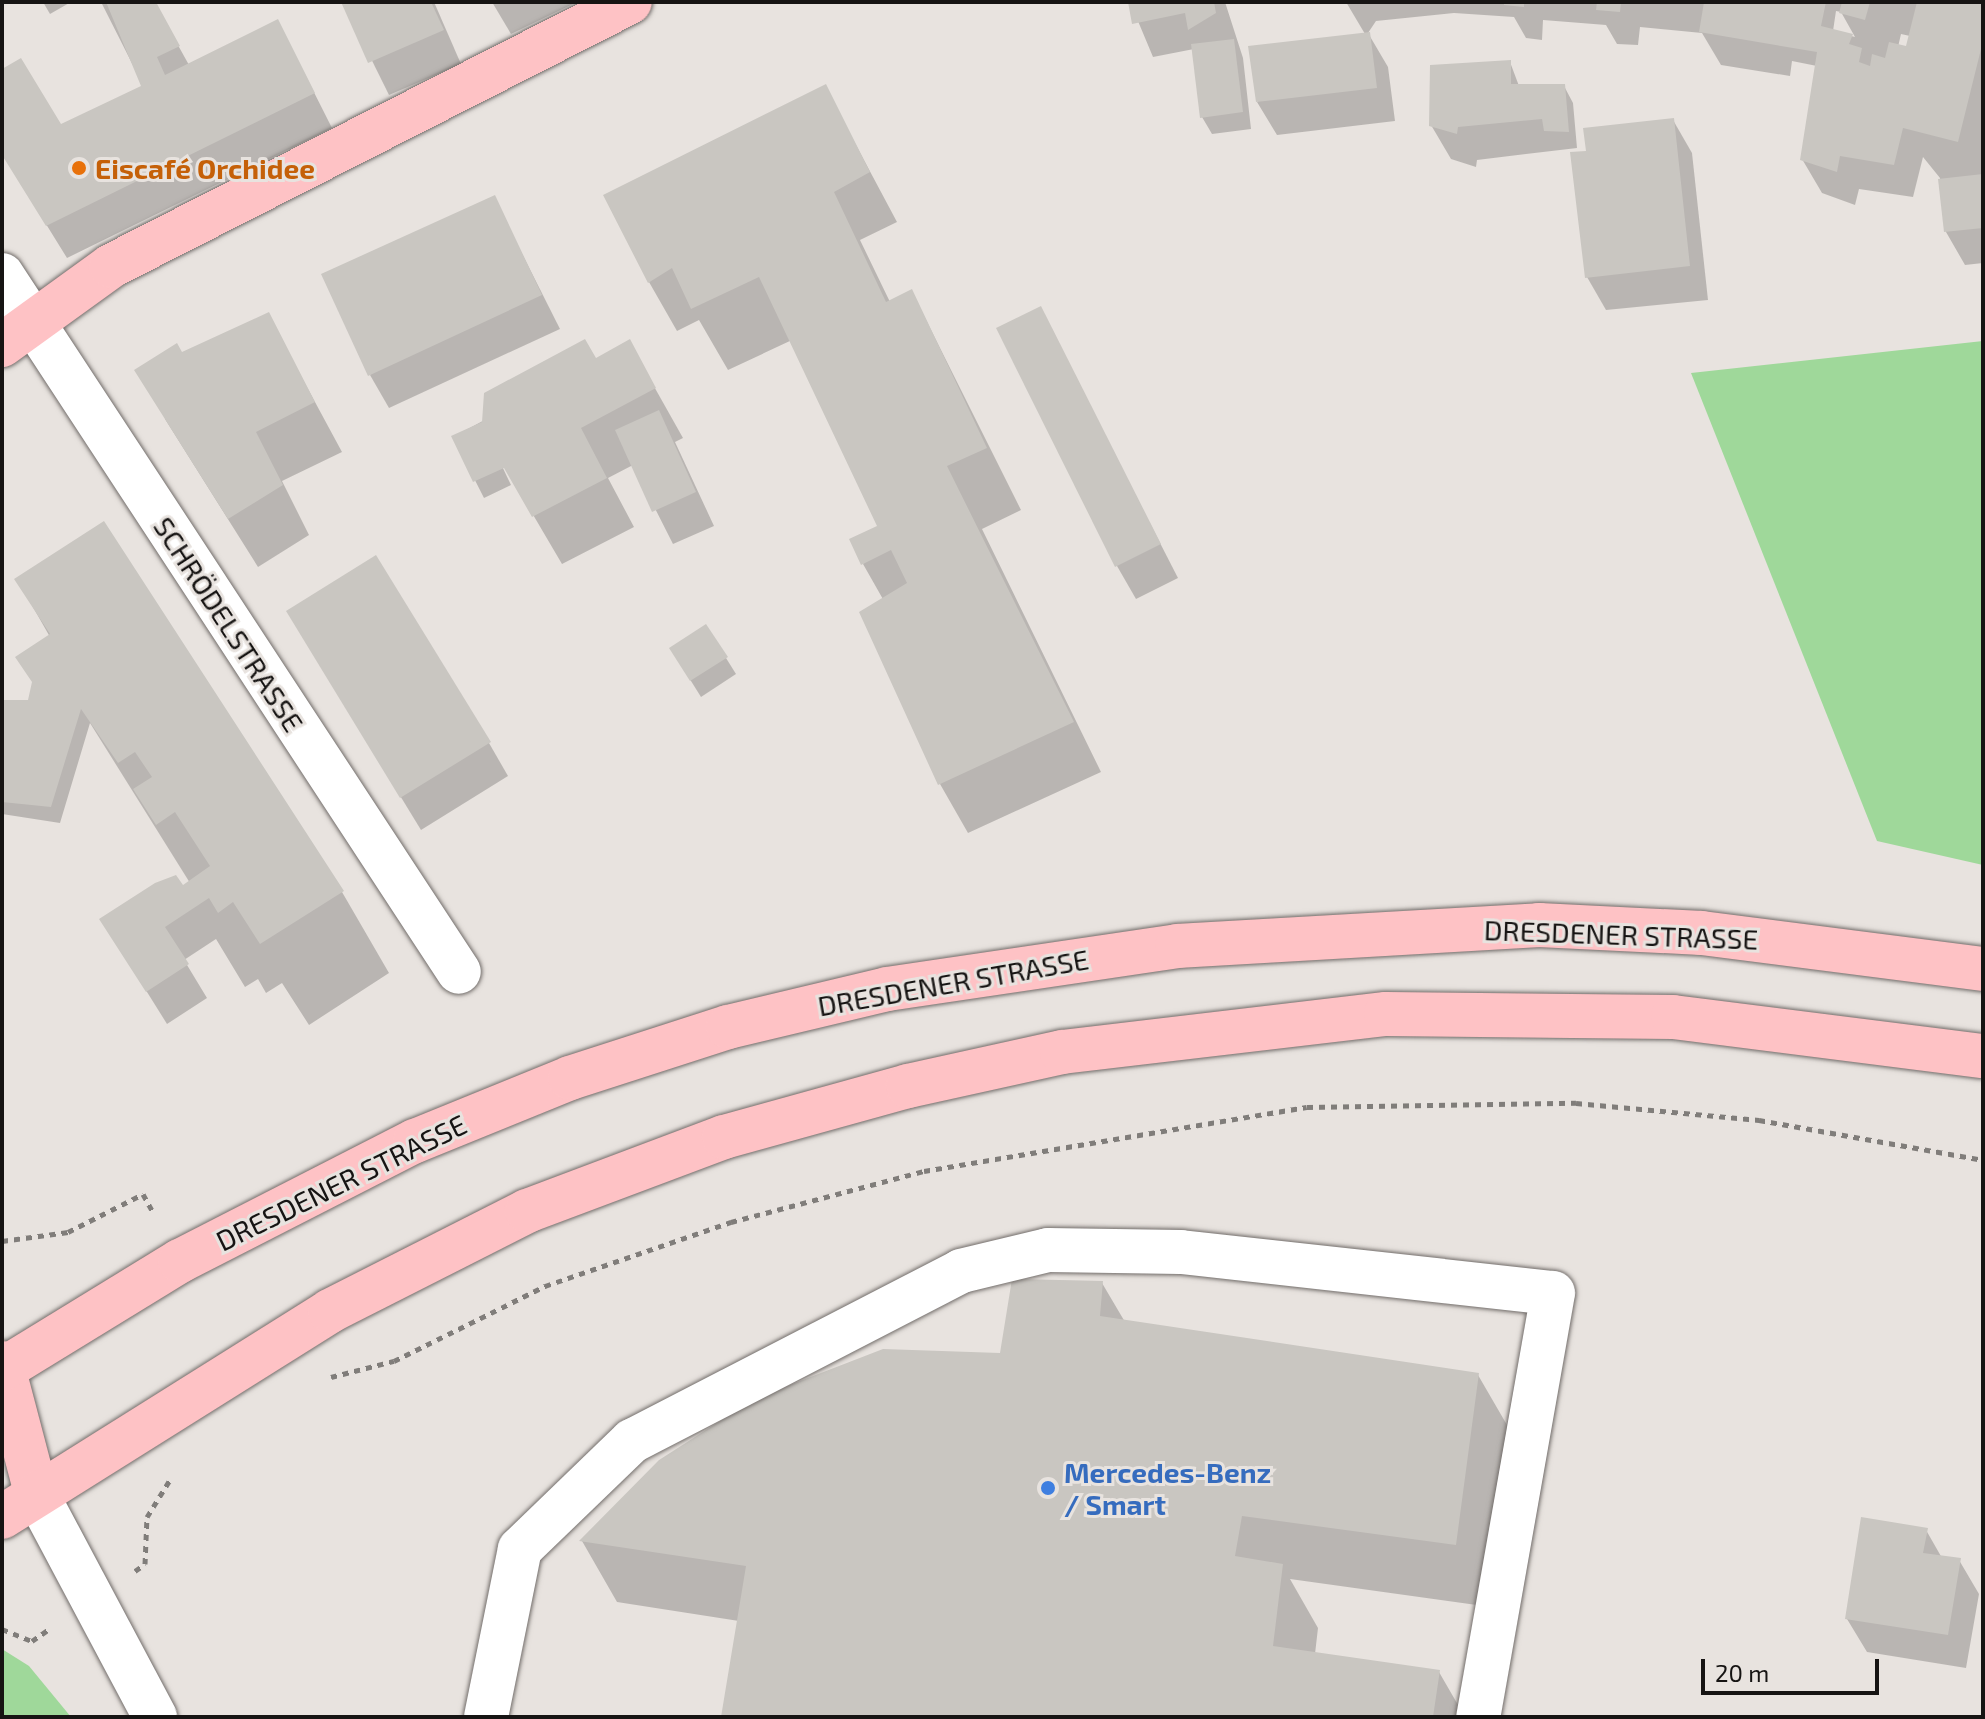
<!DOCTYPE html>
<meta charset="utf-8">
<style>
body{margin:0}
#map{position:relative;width:1985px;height:1719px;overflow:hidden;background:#e8e3df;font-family:"Exo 2",sans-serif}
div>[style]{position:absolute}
.green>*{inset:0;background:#9fd89a}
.shadow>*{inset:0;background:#0003}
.building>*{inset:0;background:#c9c6c1}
.path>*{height:5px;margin-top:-2.5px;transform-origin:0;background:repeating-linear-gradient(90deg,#807d7a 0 6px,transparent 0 12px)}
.roads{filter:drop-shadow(0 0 2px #726d6a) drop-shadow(0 0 2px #726d6a)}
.minor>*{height:44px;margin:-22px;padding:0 22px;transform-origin:22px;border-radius:22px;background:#fff}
.major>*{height:44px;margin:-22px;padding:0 22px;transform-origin:22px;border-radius:22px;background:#fec2c5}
.dots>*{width:22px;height:22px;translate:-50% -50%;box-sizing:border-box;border:4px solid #e8e3df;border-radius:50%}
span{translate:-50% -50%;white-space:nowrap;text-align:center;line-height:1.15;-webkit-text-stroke:6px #e8e3df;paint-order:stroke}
.food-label{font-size:28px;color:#c56008;font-weight:700}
.left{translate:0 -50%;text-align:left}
.street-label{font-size:28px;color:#161413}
.shop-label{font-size:28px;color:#366cbe;font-weight:700}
.frame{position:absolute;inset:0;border:4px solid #161413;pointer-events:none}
.scale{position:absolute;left:1701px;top:1659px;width:178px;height:36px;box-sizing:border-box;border:4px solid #161413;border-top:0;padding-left:10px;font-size:24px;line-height:28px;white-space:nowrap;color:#161413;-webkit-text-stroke:6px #e8e3df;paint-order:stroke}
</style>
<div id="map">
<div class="green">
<div style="clip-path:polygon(1983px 341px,1983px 865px,1877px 841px,1691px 373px)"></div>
<div style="clip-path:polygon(2px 1649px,29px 1666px,71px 1717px,2px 1717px)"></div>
</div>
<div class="shadow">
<div style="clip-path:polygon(43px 2px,71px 2px,50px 14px)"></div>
<div style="clip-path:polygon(101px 2px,154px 2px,189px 65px,278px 21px,332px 128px,67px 258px,2px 153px,2px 72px,60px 127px,144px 87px)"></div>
<div style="clip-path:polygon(343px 2px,434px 2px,461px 64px,389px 95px)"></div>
<div style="clip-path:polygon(492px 2px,577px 2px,511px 34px)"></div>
<div style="clip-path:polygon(1130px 2px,1225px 2px,1243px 58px,1251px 129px,1212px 134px,1202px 117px,1194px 49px,1153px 57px)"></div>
<div style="clip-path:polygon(evenodd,1346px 2px,1983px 2px,1983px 263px,1965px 265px,1946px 232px,1940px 178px,1923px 157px,1913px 197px,1859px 189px,1855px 205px,1822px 193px,1802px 159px,1817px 66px,1792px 61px,1790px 76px,1721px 65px,1702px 33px,1640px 27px,1638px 45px,1617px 44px,1606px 25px,1543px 20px,1542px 40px,1526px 38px,1514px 17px,1454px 13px,1376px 21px,1368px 33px,1388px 67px,1395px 121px,1277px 135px,1257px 102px,1365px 34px,1346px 2px,1836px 11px,1841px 12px,1855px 37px,1833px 31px,1836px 11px,1346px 2px,1901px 34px,1910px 36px,1907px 49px,1898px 47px,1901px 34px)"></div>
<div style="clip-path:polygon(1510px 62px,1519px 86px,1564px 86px,1573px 103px,1577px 148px,1477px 160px,1476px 167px,1451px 159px,1431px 125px,1432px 67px)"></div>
<div style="clip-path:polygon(825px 87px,897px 222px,860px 240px,890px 302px,912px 292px,1021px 510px,982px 529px,1101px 772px,968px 833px,940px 784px,884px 601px,863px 564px,879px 527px,792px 340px,728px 370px,699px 320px,677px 331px,649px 282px)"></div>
<div style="clip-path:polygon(1673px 120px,1692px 153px,1708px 300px,1606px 310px,1587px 277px,1588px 153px)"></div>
<div style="clip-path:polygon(494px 198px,560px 329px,389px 408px,370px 375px)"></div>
<div style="clip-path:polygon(1040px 309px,1178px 578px,1136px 599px,1117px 566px)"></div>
<div style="clip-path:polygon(268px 315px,342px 452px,282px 481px,309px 535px,258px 567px,165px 419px,181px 354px)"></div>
<div style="clip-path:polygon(629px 342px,683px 438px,675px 442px,714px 526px,673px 544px,633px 465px,608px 478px,634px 527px,562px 564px,492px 445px,511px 485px,484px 498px,453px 437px)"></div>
<div style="clip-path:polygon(17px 579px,342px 892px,389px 973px,309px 1025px,282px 983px,266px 993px,258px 979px,245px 987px,216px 939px,184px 960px,207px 998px,167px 1024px,102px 920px,190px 883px,90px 723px,60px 823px,2px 814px,2px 702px,29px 702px,50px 637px)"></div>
<div style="clip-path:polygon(308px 645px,489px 743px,508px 776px,421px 830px)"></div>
<div style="clip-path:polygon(726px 658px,736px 674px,701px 697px,681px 665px)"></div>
<div style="clip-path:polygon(1102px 1283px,1125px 1322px,1478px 1375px,1514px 1437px,1491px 1607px,1290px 1579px,1318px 1628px,1315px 1654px,1439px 1672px,1465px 1717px,723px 1717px,739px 1621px,617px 1602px,582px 1541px,1002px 1355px)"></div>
<div style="clip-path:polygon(1926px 1530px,1942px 1558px,1959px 1560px,1979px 1594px,1966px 1668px,1867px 1652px,1847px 1619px)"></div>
</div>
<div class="building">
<div style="clip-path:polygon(106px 2px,156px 2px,180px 46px,157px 57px,165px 75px,278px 19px,315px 93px,46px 226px,2px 155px,2px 69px,21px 58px,61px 124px,141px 86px)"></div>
<div style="clip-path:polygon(341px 2px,431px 2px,444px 30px,368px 63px)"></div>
<div style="clip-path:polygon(1128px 2px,1214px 2px,1216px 13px,1188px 30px,1185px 13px,1132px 24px)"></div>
<div style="clip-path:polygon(1504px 2px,1524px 2px,1524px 7px,1504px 5px)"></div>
<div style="clip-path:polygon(1597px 2px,1621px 2px,1620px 12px,1596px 10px)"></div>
<div style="clip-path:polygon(1704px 2px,1826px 2px,1821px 26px,1853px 34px,1849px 44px,1862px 48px,1859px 62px,1870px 66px,1872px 54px,1885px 58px,1889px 42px,1906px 46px,1917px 2px,1983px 2px,1983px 41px,1958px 142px,1903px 128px,1894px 165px,1840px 156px,1837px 172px,1800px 160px,1817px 52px,1699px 32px)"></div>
<div style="clip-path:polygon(1842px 2px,1870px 2px,1865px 20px,1839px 13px)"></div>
<div style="clip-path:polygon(1370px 32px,1377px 88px,1256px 102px,1248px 46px)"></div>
<div style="clip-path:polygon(1234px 39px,1243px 112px,1200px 118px,1191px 44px)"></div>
<div style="clip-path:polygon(1511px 60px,1511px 84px,1565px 84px,1569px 132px,1544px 131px,1542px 119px,1458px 127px,1457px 134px,1429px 126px,1430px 65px)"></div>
<div style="clip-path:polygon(826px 84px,870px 172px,834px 192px,886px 302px,912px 289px,987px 448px,947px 466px,1074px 722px,938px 785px,859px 612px,907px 583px,891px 550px,861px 565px,849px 539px,877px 526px,759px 277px,691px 309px,672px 268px,648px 283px,603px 195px)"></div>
<div style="clip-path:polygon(1674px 118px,1690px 266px,1585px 278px,1570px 152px,1586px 151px,1583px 128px)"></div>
<div style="clip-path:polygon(1983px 174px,1983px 228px,1944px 232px,1938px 179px)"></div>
<div style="clip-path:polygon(495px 195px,542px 295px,368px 376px,321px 274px)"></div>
<div style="clip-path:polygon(1041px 306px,1161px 544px,1115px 567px,996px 328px)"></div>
<div style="clip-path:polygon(269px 312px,315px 402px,256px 432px,283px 485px,228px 519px,134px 370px,177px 343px,182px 352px)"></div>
<div style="clip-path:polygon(585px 339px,596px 358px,630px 339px,656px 388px,581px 428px,607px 478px,532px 517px,504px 468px,473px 482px,451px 436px,482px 422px,484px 393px)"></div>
<div style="clip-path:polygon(659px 410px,696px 492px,652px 512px,615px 430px)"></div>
<div style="clip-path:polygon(104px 521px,344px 891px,260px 944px,233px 902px,218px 913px,209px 898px,165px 927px,189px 964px,146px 992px,99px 919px,155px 883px,176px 875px,183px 885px,210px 866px,175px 812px,156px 825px,133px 789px,152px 777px,135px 752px,118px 763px,81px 709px,51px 807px,2px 802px,2px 700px,28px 700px,32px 682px,15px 657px,50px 634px,14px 579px)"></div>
<div style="clip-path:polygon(376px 555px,491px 742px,400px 798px,286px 611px)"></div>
<div style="clip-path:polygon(706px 624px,728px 657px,690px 681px,669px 648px)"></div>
<div style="clip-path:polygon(1012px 1279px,1103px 1281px,1100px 1316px,1479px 1373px,1456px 1545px,1242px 1516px,1235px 1556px,1283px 1564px,1273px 1646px,1440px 1670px,1433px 1717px,721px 1717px,746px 1566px,579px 1541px,659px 1460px,756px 1398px,883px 1349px,1000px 1353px)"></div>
<div style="clip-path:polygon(1861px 1517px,1928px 1528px,1923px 1553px,1961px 1558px,1948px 1635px,1845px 1619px)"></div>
</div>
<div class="path">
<div style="left:2px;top:1241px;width:67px;rotate:-7.8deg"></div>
<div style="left:68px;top:1232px;width:84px;rotate:-26.9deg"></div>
<div style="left:143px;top:1194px;width:23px;rotate:61deg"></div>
<div style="left:331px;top:1377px;width:65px;rotate:-14.3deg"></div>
<div style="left:394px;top:1361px;width:169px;rotate:-26.4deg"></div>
<div style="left:545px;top:1286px;width:197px;rotate:-19deg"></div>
<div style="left:731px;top:1222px;width:200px;rotate:-14.8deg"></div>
<div style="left:924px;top:1171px;width:388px;rotate:-9.5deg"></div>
<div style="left:1307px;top:1107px;width:269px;rotate:-0.9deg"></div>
<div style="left:1576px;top:1103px;width:184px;rotate:5.3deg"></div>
<div style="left:1759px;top:1120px;width:228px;rotate:10.1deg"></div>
<div style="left:135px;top:1571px;width:12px;rotate:-35deg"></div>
<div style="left:145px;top:1564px;width:47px;rotate:-87.6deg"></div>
<div style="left:147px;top:1517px;width:46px;rotate:-58.4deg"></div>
<div style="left:2px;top:1629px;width:32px;rotate:22deg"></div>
<div style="left:32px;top:1641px;width:19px;rotate:-35deg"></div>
</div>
<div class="roads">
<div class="minor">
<div style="left:2px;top:275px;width:833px;rotate:56.75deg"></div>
<div style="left:36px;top:1493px;width:254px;rotate:62deg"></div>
<div style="left:486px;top:1717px;width:171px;rotate:-78.6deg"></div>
<div style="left:520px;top:1549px;width:156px;rotate:-44deg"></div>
<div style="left:632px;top:1441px;width:370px;rotate:-27.3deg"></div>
<div style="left:961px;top:1271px;width:89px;rotate:-13.6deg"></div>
<div style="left:1048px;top:1250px;width:133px;rotate:0.9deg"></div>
<div style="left:1181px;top:1252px;width:374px;rotate:6.3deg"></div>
<div style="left:1553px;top:1293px;width:431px;rotate:100deg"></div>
</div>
<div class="major">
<div style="left:2px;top:345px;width:135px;rotate:-35.9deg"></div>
<div style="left:111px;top:266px;width:582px;rotate:-26.96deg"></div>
<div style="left:2px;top:1363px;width:134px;rotate:75.3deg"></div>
<div style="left:2px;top:1370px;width:209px;rotate:-31.5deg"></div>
<div style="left:180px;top:1261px;width:264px;rotate:-27.1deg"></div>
<div style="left:415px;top:1141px;width:167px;rotate:-22.1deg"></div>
<div style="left:570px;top:1078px;width:166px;rotate:-17.9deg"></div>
<div style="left:728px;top:1027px;width:163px;rotate:-13.4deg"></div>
<div style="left:887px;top:989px;width:293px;rotate:-8.4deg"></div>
<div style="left:1177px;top:946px;width:363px;rotate:-3.3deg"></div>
<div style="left:1539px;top:925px;width:163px;rotate:2.8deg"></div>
<div style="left:1702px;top:933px;width:283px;rotate:7.3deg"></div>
<div style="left:2px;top:1517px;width:387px;rotate:-32.1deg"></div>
<div style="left:330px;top:1311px;width:221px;rotate:-26.9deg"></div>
<div style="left:527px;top:1211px;width:210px;rotate:-20.6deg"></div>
<div style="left:724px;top:1137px;width:191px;rotate:-15.5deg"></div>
<div style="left:908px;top:1086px;width:158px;rotate:-12.4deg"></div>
<div style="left:1062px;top:1052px;width:326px;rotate:-6.7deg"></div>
<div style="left:1386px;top:1014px;width:287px;rotate:0.6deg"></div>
<div style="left:1673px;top:1017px;width:312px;rotate:7.2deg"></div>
</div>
</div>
<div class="dots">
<div style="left:79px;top:168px;background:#e8710a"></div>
<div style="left:1048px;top:1488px;background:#3f7fe0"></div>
</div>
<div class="food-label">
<span class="left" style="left:95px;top:168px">Eiscafé Orchidee</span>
</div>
<div class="street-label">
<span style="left:229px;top:624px;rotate:57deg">SCHRÖDELSTRASSE</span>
<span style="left:1621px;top:934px;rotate:2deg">DRESDENER STRASSE</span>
<span style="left:953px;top:982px;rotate:-10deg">DRESDENER STRASSE</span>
<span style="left:341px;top:1182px;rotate:-26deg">DRESDENER STRASSE</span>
</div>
<div class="shop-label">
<span class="left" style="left:1064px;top:1488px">Mercedes-Benz<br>/ Smart</span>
</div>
<div class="frame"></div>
<div class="scale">20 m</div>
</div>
